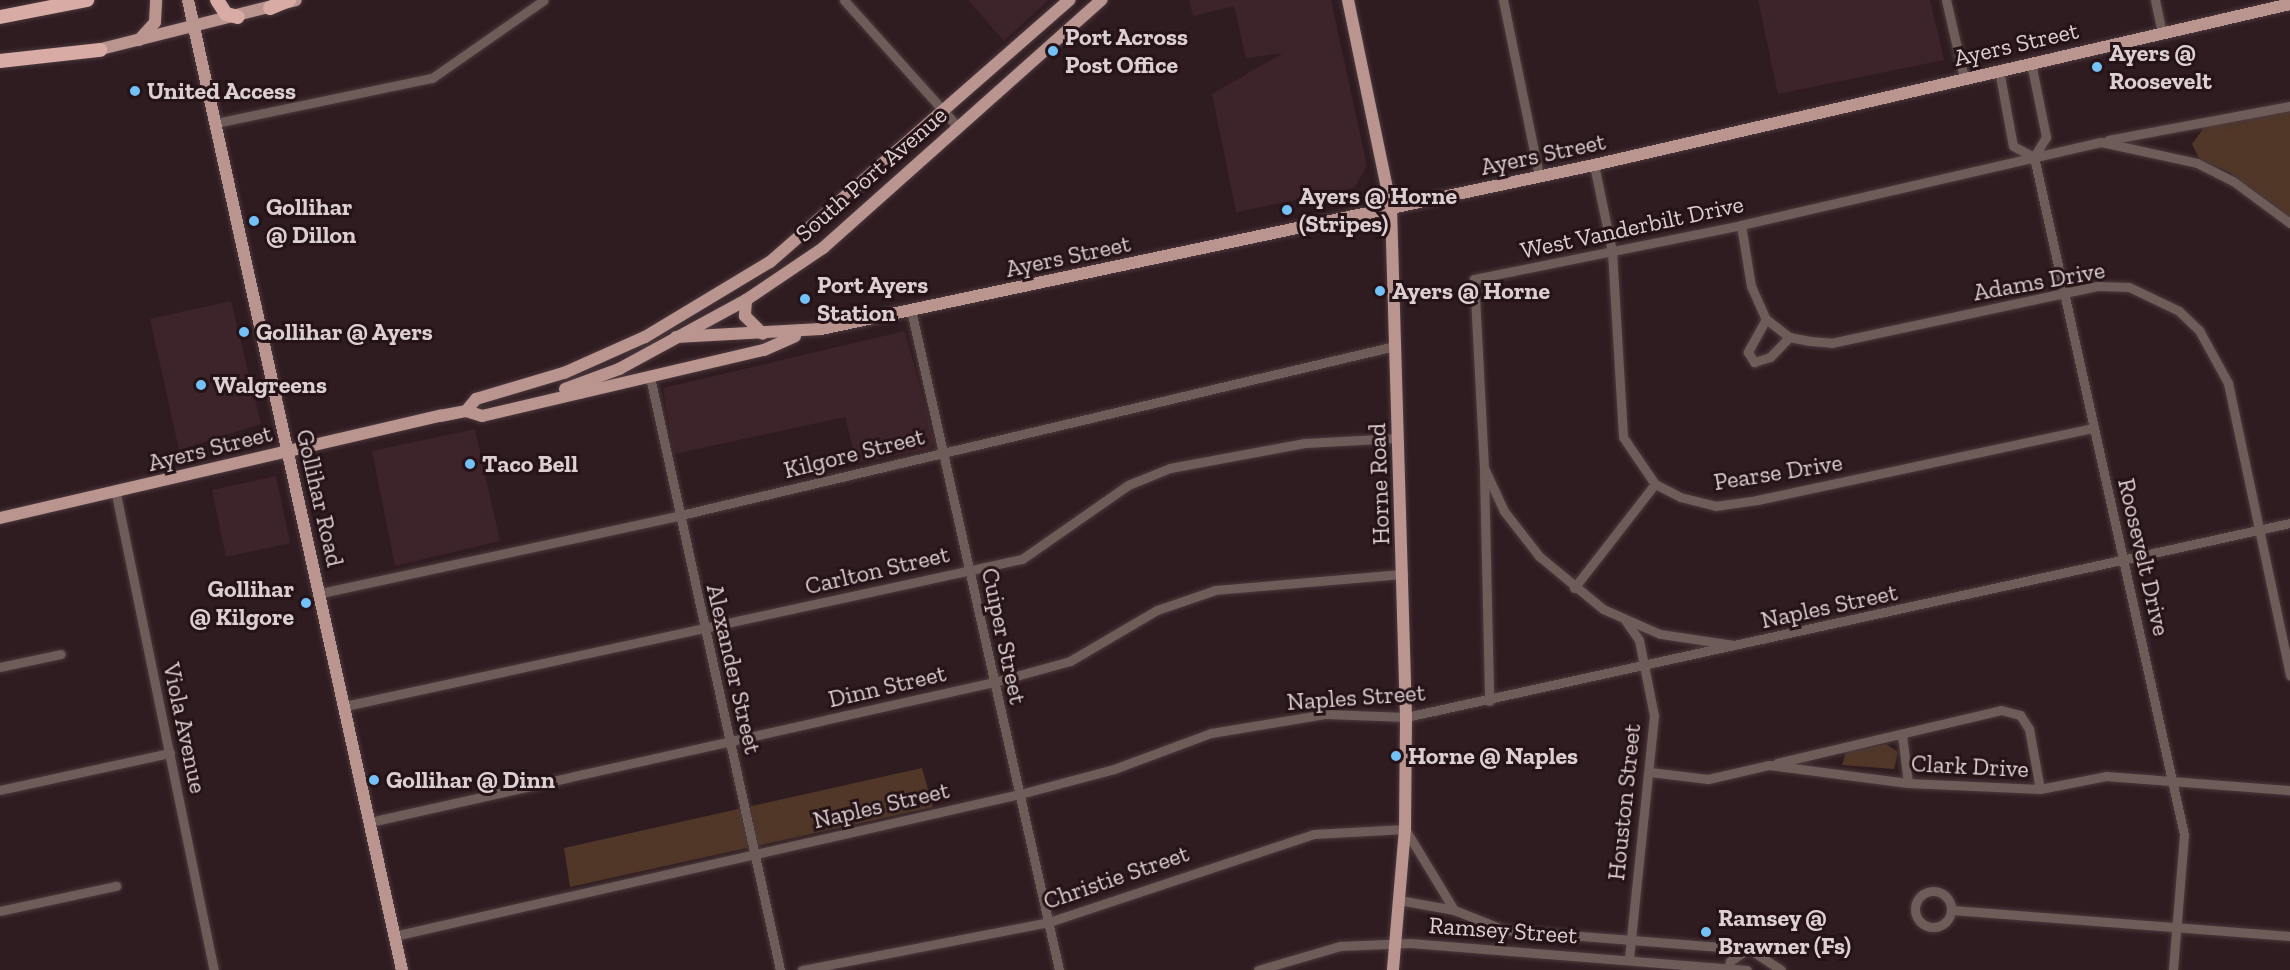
<!DOCTYPE html>
<style>
body{margin:0}
#map{position:relative;width:2290px;height:970px;overflow:hidden;background:#2f1c21;font-family:"Zilla Slab",serif}
div>[style]{position:absolute}
.built>*{inset:0;background:#3d242a}
.green>*{inset:0;background:#513727}
.roads{filter:drop-shadow(0 0 2px #4b393d) drop-shadow(0 0 2px #4b393d)}
.minor>*{height:9px;margin:-4.5px;padding:0 4.5px;transform-origin:4.5px;border-radius:4.5px;background:#6e5c59}
.minor>.ring{margin:-4.5px;padding:0;box-sizing:content-box;background:none;border:9px solid #6e5c59;border-radius:50%}
.major>*{height:12px;margin:-6px;padding:0 6px;transform-origin:6px;border-radius:6px;background:#ba958f}
.highway>*{height:14px;margin:-7px;padding:0 7px;transform-origin:7px;border-radius:7px;background:#d8aba5}
.dots>*{width:16px;height:16px;translate:-50% -50%;box-sizing:border-box;border:3px solid #251317;border-radius:50%}
span{translate:-50% -50%;white-space:nowrap;text-align:center;line-height:1.15;-webkit-text-stroke:6px #251317;paint-order:stroke}
.poi-label{font-size:24px;color:#dccfd2;font-weight:700}
.left{translate:0 -50%;text-align:left}
.right{translate:-100% -50%;text-align:right}
.street-label{font-size:24px;color:#dccfd2}
</style>
<div id="map">
<div class="built">
<div style="clip-path:polygon(968px 0,1049px 0,1004px 41px)"></div>
<div style="clip-path:polygon(1189px 0,1331px 0,1367px 166px,1354px 188px,1236px 212px,1212px 94px,1283px 53px,1246px 58px,1234px 6px,1193px 16px)"></div>
<div style="clip-path:polygon(1758px 0,1930px 0,1944px 60px,1778px 94px)"></div>
<div style="clip-path:polygon(231px 301px,261px 424px,179px 450px,150px 319px)"></div>
<div style="clip-path:polygon(905px 331px,935px 444px,929px 449px,857px 463px,845px 417px,674px 454px,663px 388px)"></div>
<div style="clip-path:polygon(475px 429px,500px 541px,395px 566px,372px 451px)"></div>
<div style="clip-path:polygon(276px 476px,290px 543px,226px 557px,212px 490px)"></div>
</div>
<div class="green">
<div style="clip-path:polygon(2290px 110px,2290px 217px,2229px 172px,2200px 160px,2192px 144px,2206px 125px)"></div>
<div style="clip-path:polygon(1886px 744px,1898px 752px,1894px 769px,1842px 765px,1846px 752px)"></div>
<div style="clip-path:polygon(922px 768px,933px 807px,570px 887px,564px 848px)"></div>
</div>
<div class="roads">
<div class="minor">
<div style="left:844px;top:0;width:171px;rotate:48.1deg"></div>
<div style="left:1503px;top:0;width:179px;rotate:78.4deg"></div>
<div style="left:1946px;top:0;width:80px;rotate:77deg"></div>
<div style="left:2155px;top:0;width:34px;rotate:78deg"></div>
<div style="left:2031px;top:63px;width:76px;rotate:78.5deg"></div>
<div style="left:2046px;top:137px;width:23px;rotate:121deg"></div>
<div style="left:2034px;top:157px;width:694px;rotate:77.52deg"></div>
<div style="left:2184px;top:835px;width:135px;rotate:94.7deg"></div>
<div style="left:1999px;top:70px;width:77px;rotate:79.6deg"></div>
<div style="left:2013px;top:146px;width:24px;rotate:28deg"></div>
<div style="left:216px;top:123px;width:221px;rotate:-11.8deg"></div>
<div style="left:432px;top:78px;width:136px;rotate:-34.9deg"></div>
<div style="left:2108px;top:140px;width:185px;rotate:-10.6deg"></div>
<div style="left:1594px;top:165px;width:88px;rotate:78.2deg"></div>
<div style="left:1612px;top:251px;width:186px;rotate:86.6deg"></div>
<div style="left:1623px;top:437px;width:57px;rotate:55.8deg"></div>
<div style="left:1655px;top:484px;width:28px;rotate:27deg"></div>
<div style="left:1680px;top:497px;width:36px;rotate:14deg"></div>
<div style="left:1715px;top:506px;width:42px;rotate:-8.1deg"></div>
<div style="left:1757px;top:500px;width:344px;rotate:-12.1deg"></div>
<div style="left:1741px;top:225px;width:62px;rotate:80.7deg"></div>
<div style="left:1751px;top:286px;width:36px;rotate:66deg"></div>
<div style="left:1766px;top:319px;width:29px;rotate:38deg"></div>
<div style="left:1789px;top:337px;width:21px;rotate:11deg"></div>
<div style="left:1810px;top:341px;width:21px;rotate:5deg"></div>
<div style="left:1831px;top:343px;width:272px;rotate:-12.1deg"></div>
<div style="left:2097px;top:286px;width:32px;rotate:2deg"></div>
<div style="left:2129px;top:287px;width:55px;rotate:25.6deg"></div>
<div style="left:2179px;top:311px;width:28px;rotate:44deg"></div>
<div style="left:2199px;top:330px;width:60px;rotate:61.3deg"></div>
<div style="left:2228px;top:383px;width:299px;rotate:78deg"></div>
<div style="left:911px;top:310px;width:676px;rotate:77.36deg"></div>
<div style="left:1766px;top:319px;width:38px;rotate:119deg"></div>
<div style="left:1748px;top:352px;width:12px;rotate:59deg"></div>
<div style="left:1754px;top:362px;width:17px;rotate:-17deg"></div>
<div style="left:1770px;top:357px;width:28px;rotate:-46deg"></div>
<div style="left:650px;top:377px;width:607px;rotate:77.63deg"></div>
<div style="left:1484px;top:472px;width:229px;rotate:88.7deg"></div>
<div style="left:116px;top:494px;width:486px;rotate:78.4deg"></div>
<div style="left:1574px;top:588px;width:132px;rotate:-52.1deg"></div>
<div style="left:321px;top:593px;width:368px;rotate:-12.2deg"></div>
<div style="left:681px;top:515px;width:734px;rotate:-13.32deg"></div>
<div style="left:1625px;top:620px;width:24px;rotate:55deg"></div>
<div style="left:1639px;top:640px;width:77px;rotate:78.8deg"></div>
<div style="left:1654px;top:716px;width:244px;rotate:95.9deg"></div>
<div style="left:1734px;top:645px;width:75px;rotate:-171.5deg"></div>
<div style="left:1660px;top:634px;width:62px;rotate:-156.3deg"></div>
<div style="left:1603px;top:609px;width:83px;rotate:-140.4deg"></div>
<div style="left:1539px;top:556px;width:57px;rotate:-127.9deg"></div>
<div style="left:1504px;top:511px;width:47px;rotate:-114.9deg"></div>
<div style="left:1484px;top:468px;width:189px;rotate:-93deg"></div>
<div style="left:1474px;top:279px;width:272px;rotate:-11.4deg"></div>
<div style="left:1741px;top:225px;width:369px;rotate:-13deg"></div>
<div style="left:2101px;top:142px;width:98px;rotate:12.3deg"></div>
<div style="left:2197px;top:163px;width:40px;rotate:26.6deg"></div>
<div style="left:2233px;top:181px;width:71px;rotate:36.4deg"></div>
<div style="left:0;top:667px;width:62px;rotate:-12deg"></div>
<div style="left:345px;top:706px;width:693px;rotate:-12.25deg"></div>
<div style="left:1022px;top:559px;width:129px;rotate:-34.9deg"></div>
<div style="left:1128px;top:485px;width:45px;rotate:-22deg"></div>
<div style="left:1170px;top:468px;width:137px;rotate:-10.5deg"></div>
<div style="left:1305px;top:443px;width:93px;rotate:-3.1deg"></div>
<div style="left:1902px;top:735px;width:48px;rotate:82.9deg"></div>
<div style="left:1777px;top:763px;width:230px;rotate:-13.3deg"></div>
<div style="left:2001px;top:710px;width:20px;rotate:15deg"></div>
<div style="left:2020px;top:715px;width:17px;rotate:57deg"></div>
<div style="left:2029px;top:729px;width:61px;rotate:79.6deg"></div>
<div style="left:1650px;top:772px;width:58px;rotate:6.9deg"></div>
<div style="left:1708px;top:779px;width:63px;rotate:-12.9deg"></div>
<div style="left:1769px;top:765px;width:140px;rotate:7.4deg"></div>
<div style="left:1908px;top:783px;width:132px;rotate:2.6deg"></div>
<div style="left:2040px;top:789px;width:67px;rotate:-11.1deg"></div>
<div style="left:2106px;top:776px;width:185px;rotate:4.4deg"></div>
<div style="left:0;top:790px;width:174px;rotate:-12.3deg"></div>
<div style="left:370px;top:822px;width:640px;rotate:-12.65deg"></div>
<div style="left:994px;top:682px;width:79px;rotate:-15.4deg"></div>
<div style="left:1070px;top:661px;width:101px;rotate:-30.4deg"></div>
<div style="left:1157px;top:610px;width:61px;rotate:-19deg"></div>
<div style="left:1215px;top:590px;width:189px;rotate:-4.9deg"></div>
<div class="ring" style="left:1915px;top:891px;width:27px;height:27px"></div>
<div style="left:1399px;top:900px;width:56px;rotate:10.3deg"></div>
<div style="left:1454px;top:910px;width:55px;rotate:21.4deg"></div>
<div style="left:1505px;top:930px;width:245px;rotate:4.5deg"></div>
<div style="left:1749px;top:949px;width:38px;rotate:33deg"></div>
<div style="left:1952px;top:910px;width:339px;rotate:4.4deg"></div>
<div style="left:0;top:911px;width:119px;rotate:-12.2deg"></div>
<div style="left:394px;top:936px;width:642px;rotate:-12.78deg"></div>
<div style="left:1020px;top:794px;width:97px;rotate:-14.9deg"></div>
<div style="left:1114px;top:769px;width:103px;rotate:-20.4deg"></div>
<div style="left:1211px;top:733px;width:117px;rotate:-9.4deg"></div>
<div style="left:1326px;top:714px;width:80px;rotate:2.1deg"></div>
<div style="left:1406px;top:717px;width:905px;rotate:-12.38deg"></div>
<div style="left:802px;top:970px;width:252px;rotate:-11deg"></div>
<div style="left:1049px;top:922px;width:279px;rotate:-18.4deg"></div>
<div style="left:1314px;top:834px;width:91px;rotate:-3.1deg"></div>
<div style="left:1405px;top:829px;width:95px;rotate:58.8deg"></div>
<div style="left:1258px;top:970px;width:85px;rotate:-16.3deg"></div>
<div style="left:1340px;top:946px;width:70px;rotate:-2.5deg"></div>
<div style="left:1410px;top:943px;width:338px;rotate:4.6deg"></div>
<div style="left:1728px;top:970px;width:9px;rotate:-77deg"></div>
<div style="left:1730px;top:961px;width:22px;rotate:-34deg"></div>
</div>
<div class="major">
<div style="left:188px;top:0;width:993px;rotate:77.56deg"></div>
<div style="left:1348px;top:0;width:212px;rotate:78.3deg"></div>
<div style="left:1391px;top:208px;width:509px;rotate:88.31deg"></div>
<div style="left:1406px;top:717px;width:112px;rotate:90.5deg"></div>
<div style="left:1405px;top:829px;width:142px;rotate:94.9deg"></div>
<div style="left:139px;top:40px;width:24px;rotate:-48deg"></div>
<div style="left:155px;top:22px;width:22px;rotate:-87deg"></div>
<div style="left:93px;top:51px;width:209px;rotate:-14.1deg"></div>
<div style="left:746px;top:300px;width:16px;rotate:94deg"></div>
<div style="left:745px;top:316px;width:25px;rotate:45deg"></div>
<div style="left:676px;top:337px;width:145px;rotate:-3.2deg"></div>
<div style="left:821px;top:329px;width:790px;rotate:-11.98deg"></div>
<div style="left:1594px;top:165px;width:714px;rotate:-13.02deg"></div>
<div style="left:565px;top:389px;width:58px;rotate:-20.3deg"></div>
<div style="left:619px;top:369px;width:145px;rotate:-28.5deg"></div>
<div style="left:746px;top:300px;width:93px;rotate:-34deg"></div>
<div style="left:823px;top:248px;width:373px;rotate:-41.7deg"></div>
<div style="left:466px;top:411px;width:16px;rotate:-50deg"></div>
<div style="left:476px;top:399px;width:92px;rotate:-16.5deg"></div>
<div style="left:564px;top:373px;width:89px;rotate:-24deg"></div>
<div style="left:645px;top:337px;width:146px;rotate:-31deg"></div>
<div style="left:770px;top:262px;width:398px;rotate:-41.2deg"></div>
<div style="left:0;top:518px;width:452px;rotate:-13.1deg"></div>
<div style="left:440px;top:416px;width:26px;rotate:-11deg"></div>
<div style="left:466px;top:411px;width:17px;rotate:17deg"></div>
<div style="left:482px;top:416px;width:290px;rotate:-13.2deg"></div>
<div style="left:764px;top:350px;width:34px;rotate:-24deg"></div>
</div>
<div class="highway">
<div style="left:217px;top:0;width:17px;rotate:57deg"></div>
<div style="left:226px;top:14px;width:12px;rotate:14deg"></div>
<div style="left:270px;top:8px;width:21px;rotate:-23deg"></div>
<div style="left:0;top:17px;width:89px;rotate:-11.1deg"></div>
<div style="left:0;top:61px;width:101px;rotate:-6.3deg"></div>
</div>
</div>
<div class="dots">
<div style="left:1053px;top:51px;background:#73c1f6"></div>
<div style="left:2097px;top:67px;background:#73c1f6"></div>
<div style="left:135px;top:91px;background:#73c1f6"></div>
<div style="left:1287px;top:210px;background:#73c1f6"></div>
<div style="left:254px;top:221px;background:#73c1f6"></div>
<div style="left:1380px;top:291px;background:#73c1f6"></div>
<div style="left:805px;top:299px;background:#73c1f6"></div>
<div style="left:244px;top:332px;background:#73c1f6"></div>
<div style="left:201px;top:385px;background:#73c1f6"></div>
<div style="left:470px;top:464px;background:#73c1f6"></div>
<div style="left:306px;top:603px;background:#73c1f6"></div>
<div style="left:1396px;top:756px;background:#73c1f6"></div>
<div style="left:374px;top:780px;background:#73c1f6"></div>
<div style="left:1706px;top:932px;background:#73c1f6"></div>
</div>
<div class="poi-label">
<span class="left" style="left:1065px;top:51px">Port Across<br>Post Office</span>
<span class="left" style="left:2109px;top:67px">Ayers @<br>Roosevelt</span>
<span class="left" style="left:147px;top:91px">United Access</span>
<span class="left" style="left:1299px;top:210px">Ayers @ Horne<br>(Stripes)</span>
<span class="left" style="left:266px;top:221px">Gollihar<br>@ Dillon</span>
<span class="left" style="left:817px;top:299px">Port Ayers<br>Station</span>
<span class="left" style="left:1392px;top:291px">Ayers @ Horne</span>
<span class="left" style="left:256px;top:332px">Gollihar @ Ayers</span>
<span class="left" style="left:213px;top:385px">Walgreens</span>
<span class="left" style="left:482px;top:464px">Taco Bell</span>
<span class="right" style="left:294px;top:603px">Gollihar<br>@ Kilgore</span>
<span class="left" style="left:1408px;top:756px">Horne @ Naples</span>
<span class="left" style="left:386px;top:780px">Gollihar @ Dinn</span>
<span class="left" style="left:1718px;top:932px">Ramsey @<br>Brawner (Fs)</span>
</div>
<div class="street-label">
<span style="left:2016px;top:44px;rotate:-13deg">Ayers Street</span>
<span style="left:1543px;top:154px;rotate:-12deg">Ayers Street</span>
<span style="left:871px;top:174px;rotate:-41deg">South Port Avenue</span>
<span style="left:1632px;top:227px;rotate:-12deg">West Vanderbilt Drive</span>
<span style="left:1068px;top:256px;rotate:-12deg">Ayers Street</span>
<span style="left:2039px;top:281px;rotate:-10deg">Adams Drive</span>
<span style="left:210px;top:448px;rotate:-14deg">Ayers Street</span>
<span style="left:854px;top:453px;rotate:-14deg">Kilgore Street</span>
<span style="left:1778px;top:472px;rotate:-9deg">Pearse Drive</span>
<span style="left:1379px;top:484px;rotate:-92deg">Horne Road</span>
<span style="left:320px;top:498px;rotate:77deg">Gollihar Road</span>
<span style="left:2144px;top:557px;rotate:77deg">Roosevelt Drive</span>
<span style="left:877px;top:570px;rotate:-13deg">Carlton Street</span>
<span style="left:1829px;top:606px;rotate:-12deg">Naples Street</span>
<span style="left:1004px;top:636px;rotate:78deg">Cuiper Street</span>
<span style="left:734px;top:669px;rotate:77deg">Alexander Street</span>
<span style="left:887px;top:686px;rotate:-13deg">Dinn Street</span>
<span style="left:1356px;top:697px;rotate:-4deg">Naples Street</span>
<span style="left:185px;top:728px;rotate:78deg">Viola Avenue</span>
<span style="left:1970px;top:766px;rotate:3deg">Clark Drive</span>
<span style="left:1624px;top:802px;rotate:-84deg">Houston Street</span>
<span style="left:881px;top:805px;rotate:-13deg">Naples Street</span>
<span style="left:1116px;top:877px;rotate:-19deg">Christie Street</span>
<span style="left:1503px;top:930px;rotate:4deg">Ramsey Street</span>
</div>
</div>
